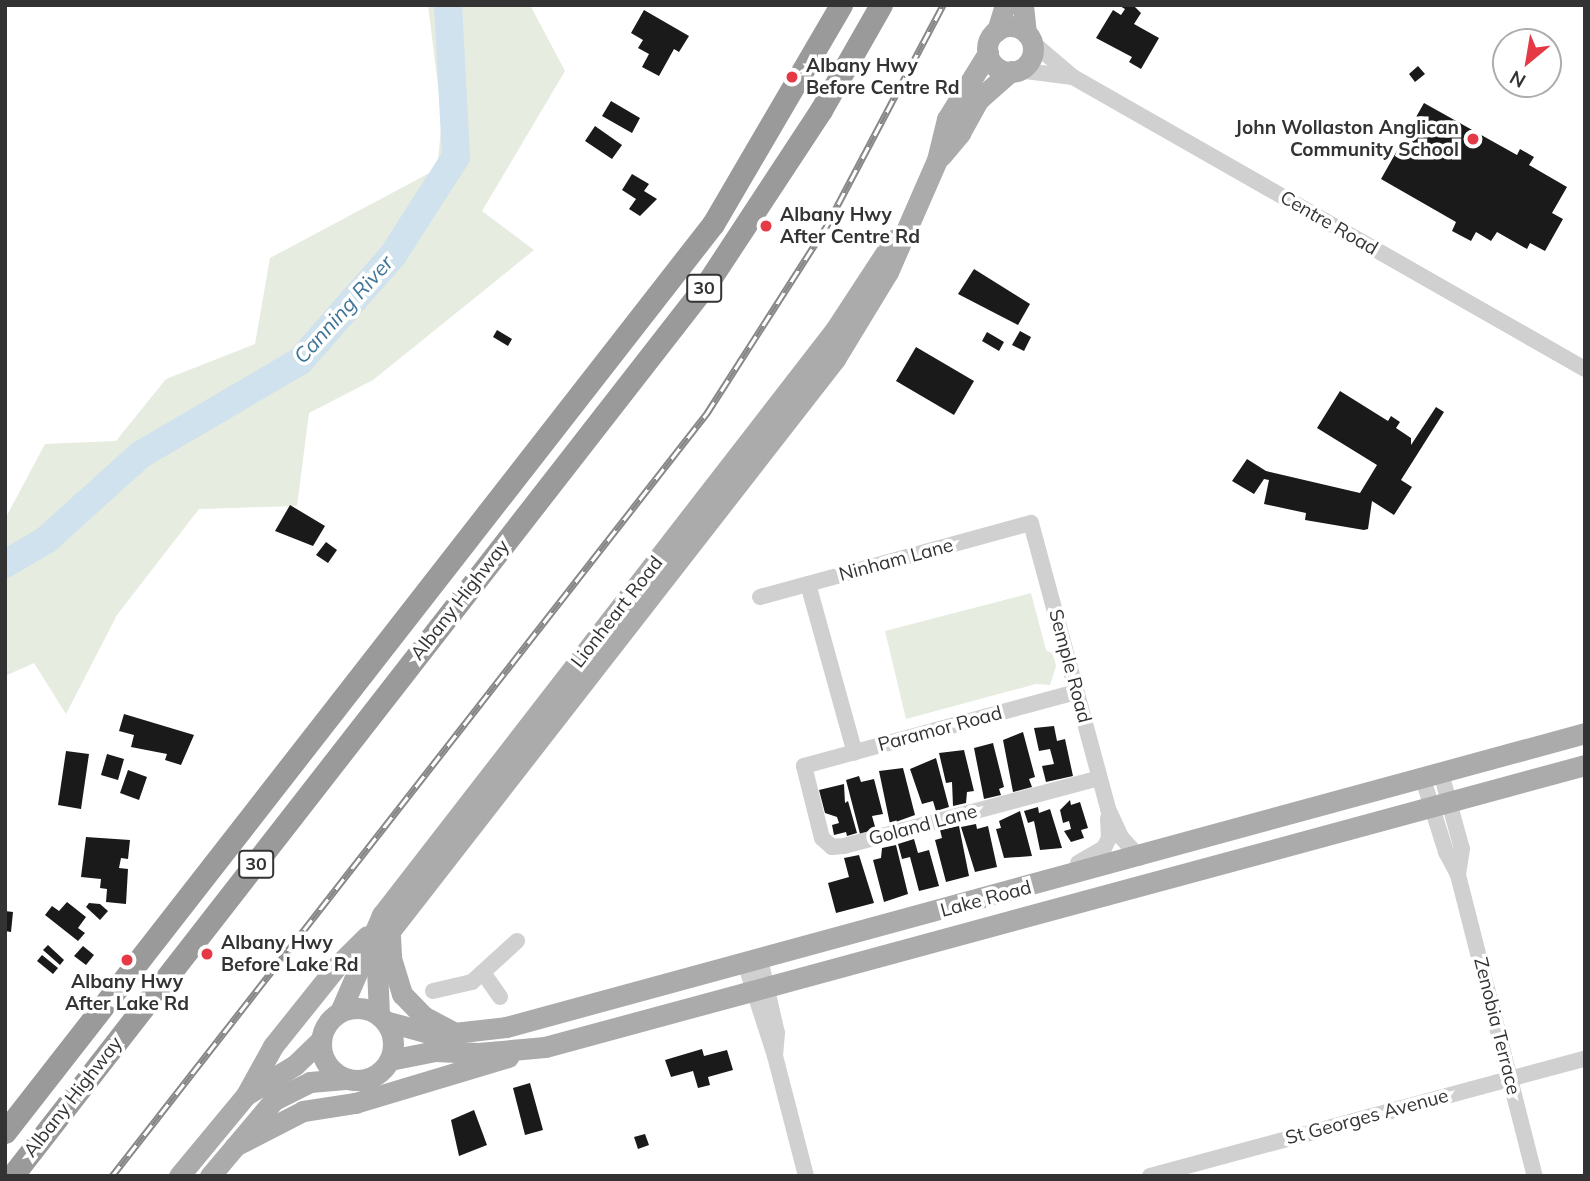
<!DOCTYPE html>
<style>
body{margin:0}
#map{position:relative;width:1590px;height:1181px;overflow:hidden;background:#fff;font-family:Mulish,sans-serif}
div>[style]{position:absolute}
.green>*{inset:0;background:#e6ecdf}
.river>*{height:28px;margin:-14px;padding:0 14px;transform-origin:14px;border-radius:14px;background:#cfe2ee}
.building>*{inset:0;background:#1a1a1a}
.minor>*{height:16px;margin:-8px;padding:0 8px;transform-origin:8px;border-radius:8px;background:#d0d0d0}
.major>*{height:21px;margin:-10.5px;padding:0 10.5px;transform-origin:10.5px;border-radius:10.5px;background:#ababab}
.major>.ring{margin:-10.5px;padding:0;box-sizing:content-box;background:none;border:21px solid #ababab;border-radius:50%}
.highway>*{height:23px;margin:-11.5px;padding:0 11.5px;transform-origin:11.5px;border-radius:11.5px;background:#9a9a9a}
.rail>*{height:7px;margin-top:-3.5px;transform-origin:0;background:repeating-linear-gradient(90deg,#fff 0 13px,#888 0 26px);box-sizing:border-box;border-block:2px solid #888}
.dots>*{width:19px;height:19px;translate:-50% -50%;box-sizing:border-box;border:4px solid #fff;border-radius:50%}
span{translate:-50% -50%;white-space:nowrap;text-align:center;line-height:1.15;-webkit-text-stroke:7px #fff;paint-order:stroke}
.shield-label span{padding:2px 5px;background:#fff;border:2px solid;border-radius:5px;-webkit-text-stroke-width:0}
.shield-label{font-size:18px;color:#333;font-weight:700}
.poi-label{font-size:19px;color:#333;font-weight:700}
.left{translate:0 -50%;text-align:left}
.right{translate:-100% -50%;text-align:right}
.street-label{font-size:19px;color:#333}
.water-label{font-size:21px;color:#3f7597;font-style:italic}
.frame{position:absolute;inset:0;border:7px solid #333;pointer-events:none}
.north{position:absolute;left:1492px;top:28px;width:70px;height:70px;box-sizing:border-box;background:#fff;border:2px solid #adadad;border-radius:50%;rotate:210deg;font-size:19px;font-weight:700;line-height:28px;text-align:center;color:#333}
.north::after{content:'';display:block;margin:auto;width:24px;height:32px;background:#e63946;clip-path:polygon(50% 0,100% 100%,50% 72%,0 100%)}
</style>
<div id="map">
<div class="green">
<div style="clip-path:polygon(428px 5px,530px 5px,565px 71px,482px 211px,534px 250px,373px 380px,309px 413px,297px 506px,199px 509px,117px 615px,66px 714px,34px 663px,5px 676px,5px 519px,45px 444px,116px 441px,166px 379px,255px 344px,270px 258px,437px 169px,442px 119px)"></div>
<div style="clip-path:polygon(1031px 593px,1046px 650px,1053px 654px,1056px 666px,1050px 685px,1036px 684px,906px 719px,885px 631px)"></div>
</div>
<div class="river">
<div style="left:5px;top:564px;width:48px;rotate:-30.3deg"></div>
<div style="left:46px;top:540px;width:127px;rotate:-42.1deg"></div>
<div style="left:140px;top:455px;width:186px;rotate:-30.4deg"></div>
<div style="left:300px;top:361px;width:141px;rotate:-48.7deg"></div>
<div style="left:393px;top:255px;width:117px;rotate:-57.3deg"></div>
<div style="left:456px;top:157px;width:152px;rotate:-93deg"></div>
</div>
<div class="building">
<div style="clip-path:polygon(1118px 5px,1133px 5px,1141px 13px,1134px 24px,1159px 38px,1141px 69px,1129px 62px,1132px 57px,1096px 38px,1113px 10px,1121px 15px,1125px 9px)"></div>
<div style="clip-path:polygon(644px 10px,689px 36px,679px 52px,674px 49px,659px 76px,642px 67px,649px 54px,638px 48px,643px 40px,631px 33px)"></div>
<div style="clip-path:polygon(1418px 66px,1425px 74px,1415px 82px,1409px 74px)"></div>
<div style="clip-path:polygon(611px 101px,640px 118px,632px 133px,602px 116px)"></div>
<div style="clip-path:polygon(1424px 103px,1517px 155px,1520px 149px,1534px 157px,1529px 165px,1567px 187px,1552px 213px,1563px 219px,1545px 251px,1530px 243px,1527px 249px,1497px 232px,1491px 241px,1476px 232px,1471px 241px,1452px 231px,1456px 222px,1381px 179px)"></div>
<div style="clip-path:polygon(595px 126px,622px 145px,612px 159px,585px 141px)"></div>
<div style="clip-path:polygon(632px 174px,649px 184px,644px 191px,657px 199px,640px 216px,629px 209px,636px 199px,622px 190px)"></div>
<div style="clip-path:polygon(974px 269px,1030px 304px,1018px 325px,958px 294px)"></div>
<div style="clip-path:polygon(497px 330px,512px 339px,508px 346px,493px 337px)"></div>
<div style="clip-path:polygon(1020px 331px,1031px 337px,1024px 351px,1012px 345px)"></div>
<div style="clip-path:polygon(987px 332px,1004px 342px,999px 351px,982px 341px)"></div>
<div style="clip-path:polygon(916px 347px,974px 381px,954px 415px,896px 381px)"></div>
<div style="clip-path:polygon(1340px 391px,1388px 421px,1391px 416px,1400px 422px,1396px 428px,1411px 438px,1411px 445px,1436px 407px,1444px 412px,1401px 480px,1412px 487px,1394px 515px,1372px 501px,1368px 529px,1364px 530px,1305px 520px,1306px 513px,1264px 504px,1269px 480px,1264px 479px,1254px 494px,1232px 481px,1247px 459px,1266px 471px,1360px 493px,1377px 465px,1317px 428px)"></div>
<div style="clip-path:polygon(290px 505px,325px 526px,313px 546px,275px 531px)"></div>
<div style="clip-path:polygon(326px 542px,337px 550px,328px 563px,316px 555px)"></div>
<div style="clip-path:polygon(124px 714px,194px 735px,181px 765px,165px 760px,167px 754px,131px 747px,134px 735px,119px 731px)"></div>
<div style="clip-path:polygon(1054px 726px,1057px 741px,1065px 739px,1073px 776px,1046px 782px,1042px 766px,1054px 764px,1050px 749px,1039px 751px,1034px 728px)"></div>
<div style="clip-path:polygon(1023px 732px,1035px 777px,1029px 779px,1032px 787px,1013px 792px,1003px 740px)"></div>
<div style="clip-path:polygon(993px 743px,1004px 787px,999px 789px,1001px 795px,984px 799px,974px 748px)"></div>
<div style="clip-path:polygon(964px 750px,974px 791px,967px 792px,966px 803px,953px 806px,952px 782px,946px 783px,939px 753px)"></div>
<div style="clip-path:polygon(66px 751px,89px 754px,81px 809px,58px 805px)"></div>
<div style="clip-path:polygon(107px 754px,124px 759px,118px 780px,101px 775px)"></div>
<div style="clip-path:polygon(936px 758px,949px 807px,936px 811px,933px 801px,922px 804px,910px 769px)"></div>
<div style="clip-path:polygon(903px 768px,915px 815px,890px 824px,879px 771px)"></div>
<div style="clip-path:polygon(128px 770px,147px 777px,139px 800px,120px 793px)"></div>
<div style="clip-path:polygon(859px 776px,861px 782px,874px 779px,883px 814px,872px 816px,876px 830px,860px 834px,846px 780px)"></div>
<div style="clip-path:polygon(844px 784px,845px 803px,848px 801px,857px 833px,847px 836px,846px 832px,834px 835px,832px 825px,839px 823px,837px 817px,825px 813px,819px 790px)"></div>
<div style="clip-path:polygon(1070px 800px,1071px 805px,1080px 802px,1088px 828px,1081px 830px,1084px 838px,1071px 842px,1064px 831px,1071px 829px,1069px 821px,1063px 823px,1060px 810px)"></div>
<div style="clip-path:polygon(1038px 807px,1039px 813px,1050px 809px,1062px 848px,1040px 850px,1034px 821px,1028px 823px,1024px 811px)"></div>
<div style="clip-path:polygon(1020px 811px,1032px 856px,1004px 858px,996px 829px,1001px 828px,999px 821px)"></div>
<div style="clip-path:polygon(976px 824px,977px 829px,988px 826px,997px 867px,975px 872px,961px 827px)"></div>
<div style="clip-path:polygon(959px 826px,969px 876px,946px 882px,935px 840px,942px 838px,940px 830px)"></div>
<div style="clip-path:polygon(86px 837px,130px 840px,128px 859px,121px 858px,119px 868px,128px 869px,126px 904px,106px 902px,107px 889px,100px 888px,101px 879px,81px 877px)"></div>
<div style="clip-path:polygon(914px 839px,918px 853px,929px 850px,939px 886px,919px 891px,910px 857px,902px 859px,898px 844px)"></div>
<div style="clip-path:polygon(896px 845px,908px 894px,884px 902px,873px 860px,881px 858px,882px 848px)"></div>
<div style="clip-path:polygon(859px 855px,874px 903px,836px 913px,828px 883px,849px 877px,844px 858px)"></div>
<div style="clip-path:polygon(67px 902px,86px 917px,78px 928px,85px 933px,78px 941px,45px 915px,52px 906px,59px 911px)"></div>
<div style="clip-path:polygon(89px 903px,100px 904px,108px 911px,100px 920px,86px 907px)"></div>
<div style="clip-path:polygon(5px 911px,13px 912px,11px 932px,5px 931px)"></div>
<div style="clip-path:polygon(48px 945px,64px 960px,60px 965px,43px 950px)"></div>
<div style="clip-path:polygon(83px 946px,94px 955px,86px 965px,74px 956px)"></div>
<div style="clip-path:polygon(42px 955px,58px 968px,53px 974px,37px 961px)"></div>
<div style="clip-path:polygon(702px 1049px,704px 1056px,727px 1050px,733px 1070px,708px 1077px,710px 1085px,698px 1088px,693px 1071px,671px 1077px,665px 1060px)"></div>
<div style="clip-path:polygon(530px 1083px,543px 1130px,525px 1135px,513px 1088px)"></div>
<div style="clip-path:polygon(474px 1110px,487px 1145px,459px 1156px,451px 1120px)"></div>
<div style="clip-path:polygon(645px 1134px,649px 1145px,638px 1149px,634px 1137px)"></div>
</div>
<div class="minor">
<div style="left:1032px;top:42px;width:54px;rotate:40.5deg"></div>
<div style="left:1073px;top:77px;width:589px;rotate:29.7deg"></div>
<div style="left:1018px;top:70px;width:55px;rotate:7.3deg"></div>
<div style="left:808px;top:584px;width:175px;rotate:74.5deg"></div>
<div style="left:760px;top:597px;width:281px;rotate:-15.3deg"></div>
<div style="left:1031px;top:523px;width:296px;rotate:74.9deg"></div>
<div style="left:1108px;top:809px;width:31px;rotate:65deg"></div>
<div style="left:1121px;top:837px;width:28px;rotate:48deg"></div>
<div style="left:1076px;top:692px;width:282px;rotate:164.8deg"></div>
<div style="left:804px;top:766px;width:74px;rotate:76deg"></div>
<div style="left:822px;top:838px;width:13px;rotate:42deg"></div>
<div style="left:832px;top:847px;width:12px;rotate:-5deg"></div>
<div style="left:844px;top:846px;width:264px;rotate:-14.9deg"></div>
<div style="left:1441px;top:773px;width:79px;rotate:74.6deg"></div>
<div style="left:1462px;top:849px;width:26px;rotate:99deg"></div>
<div style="left:1423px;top:779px;width:77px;rotate:72.5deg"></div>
<div style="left:1446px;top:852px;width:26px;rotate:62deg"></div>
<div style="left:1458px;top:875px;width:311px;rotate:75.7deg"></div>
<div style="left:1078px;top:863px;width:30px;rotate:-30deg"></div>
<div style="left:1104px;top:848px;width:11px;rotate:-63deg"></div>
<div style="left:1109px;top:838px;width:20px;rotate:-93deg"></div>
<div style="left:760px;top:959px;width:76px;rotate:77.1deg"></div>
<div style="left:777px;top:1033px;width:23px;rotate:95deg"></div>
<div style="left:745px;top:963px;width:98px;rotate:72.1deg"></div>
<div style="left:775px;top:1056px;width:124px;rotate:75.5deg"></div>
<div style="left:484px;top:974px;width:28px;rotate:55deg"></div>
<div style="left:433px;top:991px;width:40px;rotate:-13deg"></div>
<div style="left:472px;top:982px;width:61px;rotate:-42.3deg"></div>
<div style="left:1150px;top:1176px;width:450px;rotate:-15.1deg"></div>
</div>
<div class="major">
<div style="left:1023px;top:5px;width:28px;rotate:84deg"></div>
<div class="ring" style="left:987px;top:26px;width:25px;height:25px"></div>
<div style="left:997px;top:31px;width:27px;rotate:-73deg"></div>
<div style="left:941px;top:156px;width:30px;rotate:-50deg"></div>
<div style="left:960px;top:133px;width:38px;rotate:-61deg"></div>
<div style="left:978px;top:100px;width:44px;rotate:-41.3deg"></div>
<div style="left:390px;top:936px;width:22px;rotate:87deg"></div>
<div style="left:391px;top:958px;width:38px;rotate:73deg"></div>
<div style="left:402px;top:994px;width:30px;rotate:46deg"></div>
<div style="left:423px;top:1016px;width:32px;rotate:28deg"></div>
<div class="ring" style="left:321px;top:1008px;width:51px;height:51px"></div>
<div style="left:340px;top:1012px;width:106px;rotate:-66.6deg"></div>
<div style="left:382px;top:915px;width:740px;rotate:-52.25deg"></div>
<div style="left:835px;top:330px;width:108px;rotate:-56.8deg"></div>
<div style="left:379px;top:1015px;width:47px;rotate:-92.4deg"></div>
<div style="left:377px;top:968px;width:39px;rotate:-71deg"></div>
<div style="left:390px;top:931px;width:725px;rotate:-52.12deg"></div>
<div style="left:835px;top:359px;width:102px;rotate:-58.7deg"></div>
<div style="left:888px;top:272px;width:122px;rotate:-66.4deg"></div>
<div style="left:937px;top:160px;width:42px;rotate:-76.3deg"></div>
<div style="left:947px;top:119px;width:78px;rotate:-58.2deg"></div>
<div style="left:385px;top:1021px;width:53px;rotate:15.4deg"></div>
<div style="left:436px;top:1035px;width:70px;rotate:-6.5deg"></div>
<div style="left:506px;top:1027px;width:1118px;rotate:-15.24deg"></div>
<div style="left:390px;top:1060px;width:46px;rotate:-11.3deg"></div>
<div style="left:435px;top:1051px;width:43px;rotate:2.7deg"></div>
<div style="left:478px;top:1053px;width:67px;rotate:-5.1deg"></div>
<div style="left:545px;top:1047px;width:1078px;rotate:-15.17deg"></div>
<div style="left:246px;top:1095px;width:56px;rotate:-61.1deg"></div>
<div style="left:273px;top:1046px;width:102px;rotate:-51.3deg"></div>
<div style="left:337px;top:966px;width:42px;rotate:-45deg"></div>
<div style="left:235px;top:1146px;width:76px;rotate:-27.2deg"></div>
<div style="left:303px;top:1111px;width:53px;rotate:-8.7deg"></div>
<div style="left:355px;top:1103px;width:160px;rotate:-16.7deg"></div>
<div style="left:179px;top:1176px;width:105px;rotate:-50.4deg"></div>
<div style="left:246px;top:1095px;width:57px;rotate:-31.5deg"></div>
<div style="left:295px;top:1065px;width:36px;rotate:-44deg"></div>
<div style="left:210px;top:1176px;width:99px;rotate:-49.9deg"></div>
<div style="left:274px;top:1100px;width:40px;rotate:-26.6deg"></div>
<div style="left:310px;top:1082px;width:35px;rotate:-5deg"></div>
</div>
<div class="highway">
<div style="left:5px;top:1132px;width:1151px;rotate:-52.06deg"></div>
<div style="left:713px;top:224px;width:254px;rotate:-59.7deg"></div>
<div style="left:12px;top:1176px;width:1133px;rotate:-52.1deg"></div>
<div style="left:708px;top:282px;width:206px;rotate:-56.7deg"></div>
<div style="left:821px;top:110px;width:121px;rotate:-60.3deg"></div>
</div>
<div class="rail">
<div style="left:112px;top:1176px;width:968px;rotate:-52.05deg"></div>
<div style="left:707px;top:413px;width:221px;rotate:-57.4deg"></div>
<div style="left:826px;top:227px;width:251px;rotate:-62.2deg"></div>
</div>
<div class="dots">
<div style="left:792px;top:77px;background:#e63946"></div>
<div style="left:1473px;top:139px;background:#e63946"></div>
<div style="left:766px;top:226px;background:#e63946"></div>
<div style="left:207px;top:954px;background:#e63946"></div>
<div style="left:127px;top:960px;background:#e63946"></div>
</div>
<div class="shield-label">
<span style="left:704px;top:288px">30</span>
<span style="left:256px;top:864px">30</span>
</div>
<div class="poi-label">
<span class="left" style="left:806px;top:77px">Albany Hwy<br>Before Centre Rd</span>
<span class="right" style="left:1459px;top:139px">John Wollaston Anglican<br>Community School</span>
<span class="left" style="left:780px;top:226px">Albany Hwy<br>After Centre Rd</span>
<span class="left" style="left:221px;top:954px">Albany Hwy<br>Before Lake Rd</span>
<span style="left:127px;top:993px">Albany Hwy<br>After Lake Rd</span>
</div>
<div class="street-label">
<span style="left:1329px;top:223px;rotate:30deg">Centre Road</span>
<span style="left:896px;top:560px;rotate:-15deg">Ninham Lane</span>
<span style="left:460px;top:600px;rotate:-52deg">Albany Highway</span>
<span style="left:617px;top:612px;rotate:-52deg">Lionheart Road</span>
<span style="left:1070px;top:666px;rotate:75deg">Semple Road</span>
<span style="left:940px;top:729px;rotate:-15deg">Paramor Road</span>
<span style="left:923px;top:825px;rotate:-15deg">Goland Lane</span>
<span style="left:986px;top:899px;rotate:-15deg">Lake Road</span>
<span style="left:1497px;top:1026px;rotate:76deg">Zenobia Terrace</span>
<span style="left:73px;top:1097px;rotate:-52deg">Albany Highway</span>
<span style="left:1367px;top:1117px;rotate:-15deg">St Georges Avenue</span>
</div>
<div class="water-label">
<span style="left:343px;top:309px;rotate:-48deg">Canning River</span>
</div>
<div class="frame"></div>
<div class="north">N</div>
</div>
